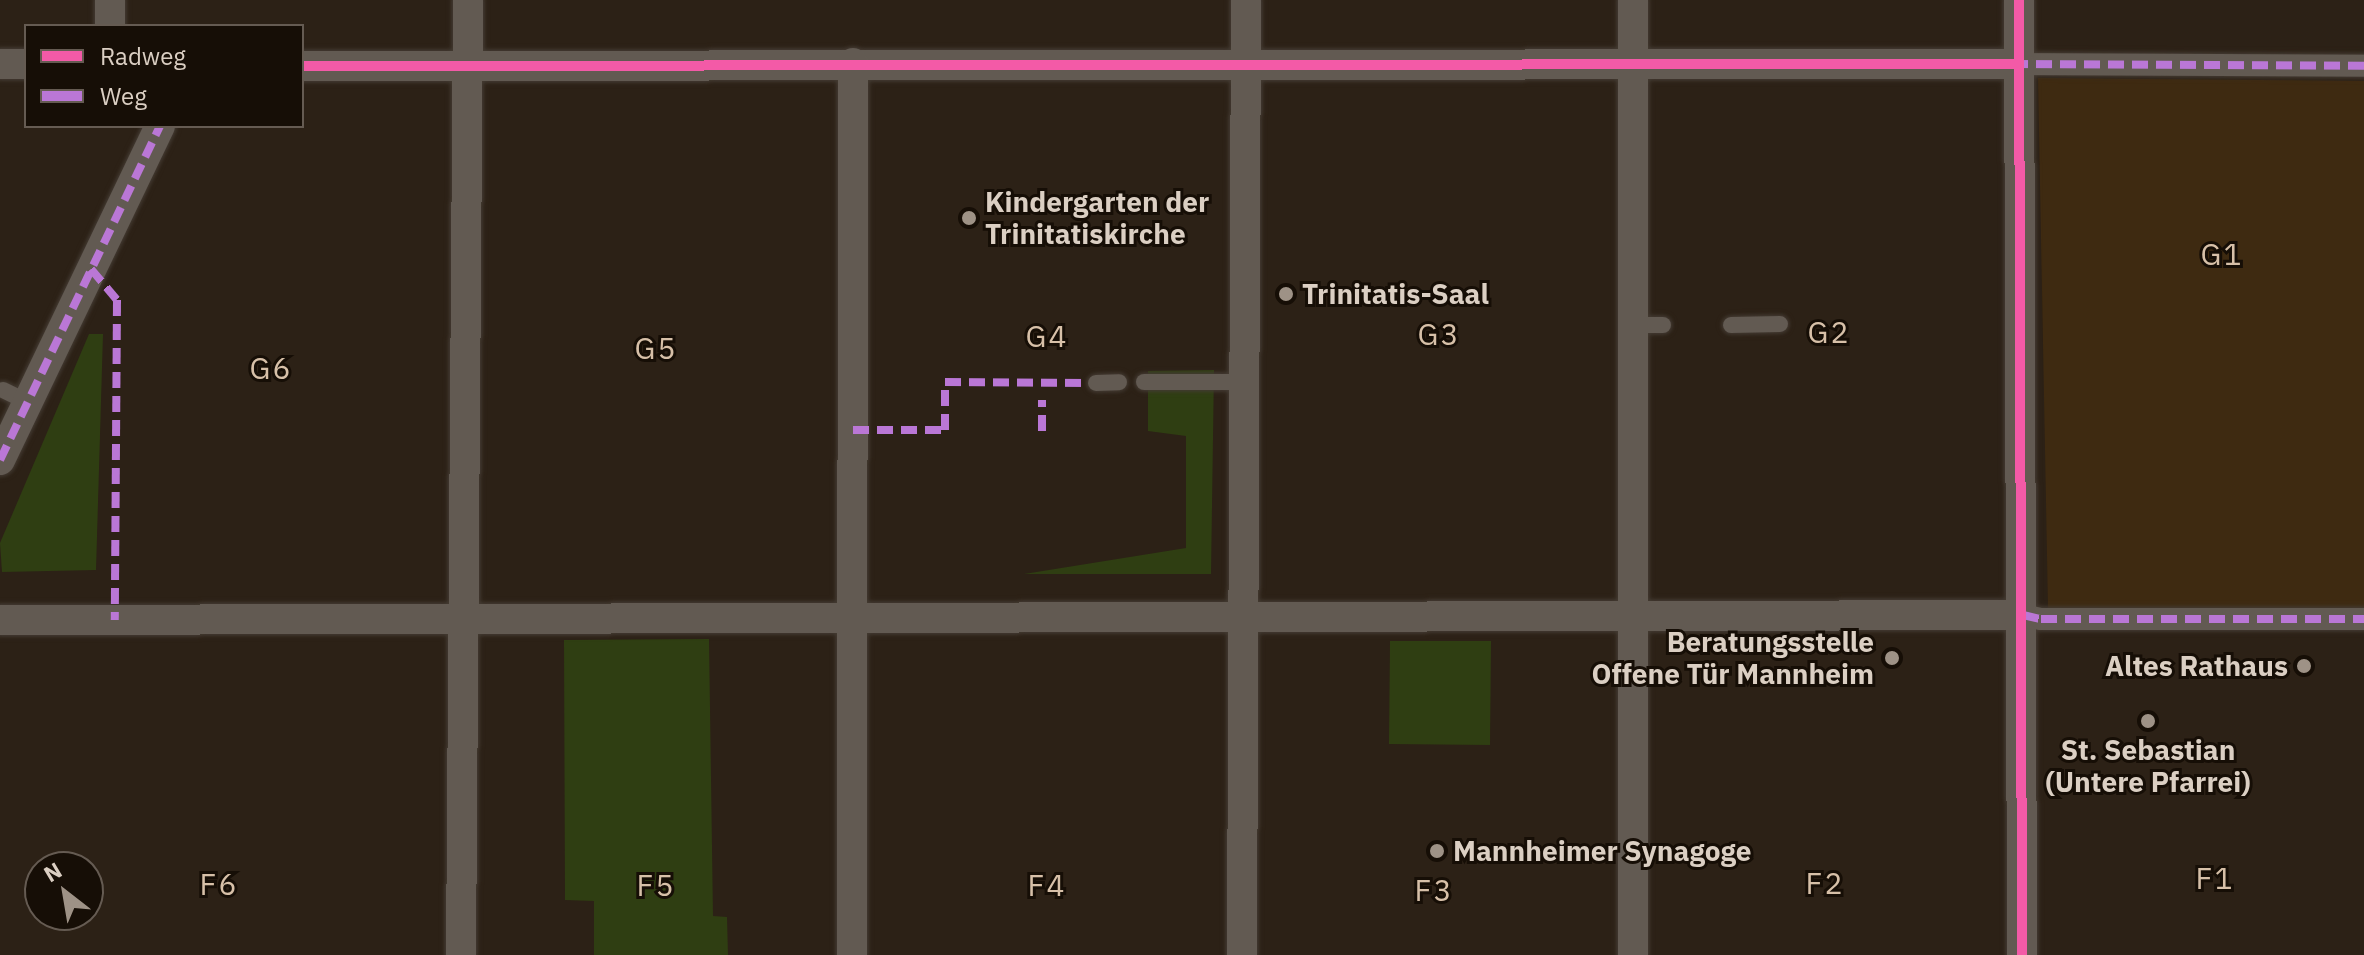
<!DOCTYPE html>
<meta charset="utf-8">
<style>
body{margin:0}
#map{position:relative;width:2364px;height:955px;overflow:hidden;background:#2c2116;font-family:"IBM Plex Sans",sans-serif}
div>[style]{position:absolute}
.built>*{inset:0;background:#3e2a11}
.green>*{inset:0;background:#2f3e12}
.roads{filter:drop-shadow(0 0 2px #443b33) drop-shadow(0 0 2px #443b33)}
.service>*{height:16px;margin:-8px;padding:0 8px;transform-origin:8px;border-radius:8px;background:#625a52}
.pedestrian>*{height:22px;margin:-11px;padding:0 11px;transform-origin:11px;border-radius:11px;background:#625a52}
.minor>*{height:30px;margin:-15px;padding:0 15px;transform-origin:15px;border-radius:15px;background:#625a52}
.quiet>*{height:8px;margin-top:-4px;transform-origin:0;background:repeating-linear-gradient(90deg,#ba77d6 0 16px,transparent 0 24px)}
.cycleway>*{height:10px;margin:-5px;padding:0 5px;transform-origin:5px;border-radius:5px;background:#f35aa7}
.dots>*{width:22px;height:22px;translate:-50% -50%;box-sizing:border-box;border:4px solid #160e06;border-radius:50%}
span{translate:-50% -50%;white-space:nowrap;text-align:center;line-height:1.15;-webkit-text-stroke:6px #160e06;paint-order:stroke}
.poi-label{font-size:28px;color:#dbcfc3;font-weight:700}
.left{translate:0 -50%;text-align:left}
.right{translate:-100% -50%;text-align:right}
.neighbourhood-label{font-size:30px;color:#d7c0a8;letter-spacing:2px}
.legend{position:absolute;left:24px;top:24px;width:280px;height:104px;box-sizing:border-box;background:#160e06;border:2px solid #655b52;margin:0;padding:10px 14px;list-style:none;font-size:24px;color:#dbcfc3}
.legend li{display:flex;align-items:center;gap:16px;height:40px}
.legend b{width:40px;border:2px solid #655b52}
.north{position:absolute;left:24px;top:851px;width:80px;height:80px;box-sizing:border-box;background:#160e06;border:2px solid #655b52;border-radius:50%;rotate:329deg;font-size:22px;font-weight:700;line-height:32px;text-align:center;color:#dbcfc3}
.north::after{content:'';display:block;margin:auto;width:28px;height:36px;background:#9e9286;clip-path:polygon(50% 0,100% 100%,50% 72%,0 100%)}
</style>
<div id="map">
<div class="built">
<div style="clip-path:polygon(2038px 78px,2364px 81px,2364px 614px,2048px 608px)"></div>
</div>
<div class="green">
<div style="clip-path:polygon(89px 334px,103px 334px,96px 570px,2px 572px,0 543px)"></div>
<div style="clip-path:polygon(1214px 370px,1211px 574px,1024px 574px,1186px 548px,1186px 436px,1148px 431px,1148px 371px)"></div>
<div style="clip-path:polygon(709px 639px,713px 916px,727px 917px,728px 955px,594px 955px,594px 901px,565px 900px,564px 640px)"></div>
<div style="clip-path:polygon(1390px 641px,1491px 641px,1490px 745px,1389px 744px)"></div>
</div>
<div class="roads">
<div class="service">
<div style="left:1633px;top:325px;width:30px"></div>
<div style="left:1731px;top:325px;width:49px;rotate:-1.2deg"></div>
<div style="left:1144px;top:382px;width:101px"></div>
<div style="left:1096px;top:383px;width:23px;rotate:-2deg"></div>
<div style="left:3px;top:390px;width:28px;rotate:26deg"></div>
</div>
<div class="pedestrian">
<div style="left:2019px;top:64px;width:345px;rotate:0.3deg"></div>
<div style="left:2023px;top:615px;width:18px;rotate:13deg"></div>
<div style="left:2041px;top:619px;width:323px"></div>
</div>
<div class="minor">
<div style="left:110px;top:0;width:26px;rotate:90deg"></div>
<div style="left:2019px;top:0;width:955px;rotate:89.82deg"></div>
<div style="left:0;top:64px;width:26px"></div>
<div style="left:302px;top:66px;width:1717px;rotate:-0.07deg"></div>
<div style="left:0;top:460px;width:370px;rotate:-64.4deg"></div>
<div style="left:0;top:620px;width:2023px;rotate:-0.14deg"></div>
<div style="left:461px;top:955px;width:955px;rotate:-89.58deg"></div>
<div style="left:852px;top:955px;width:892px;rotate:-89.94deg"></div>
<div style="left:1242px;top:955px;width:955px;rotate:-89.76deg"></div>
<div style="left:1633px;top:955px;width:955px;rotate:-90deg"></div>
</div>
</div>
<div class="quiet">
<div style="left:2012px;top:64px;width:352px;rotate:0.3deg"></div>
<div style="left:91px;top:269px;width:40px;rotate:50deg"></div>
<div style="left:117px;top:300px;width:320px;rotate:90.4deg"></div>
<div style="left:853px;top:430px;width:92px"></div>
<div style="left:945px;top:430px;width:48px;rotate:-90deg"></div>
<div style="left:945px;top:382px;width:142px;rotate:0.4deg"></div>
<div style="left:1042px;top:431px;width:31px;rotate:-90deg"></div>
<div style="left:0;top:460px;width:370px;rotate:-64.4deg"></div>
<div style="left:2023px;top:615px;width:18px;rotate:13deg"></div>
<div style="left:2041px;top:619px;width:323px"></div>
</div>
<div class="cycleway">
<div style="left:2019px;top:0;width:955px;rotate:89.82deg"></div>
<div style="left:302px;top:66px;width:1717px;rotate:-0.07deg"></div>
</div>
<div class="dots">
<div style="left:969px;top:218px;background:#9e9286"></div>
<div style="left:1286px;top:294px;background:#9e9286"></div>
<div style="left:1892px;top:658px;background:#9e9286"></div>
<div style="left:2304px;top:666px;background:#9e9286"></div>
<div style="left:2148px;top:721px;background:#9e9286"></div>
<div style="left:1437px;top:851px;background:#9e9286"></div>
</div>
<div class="poi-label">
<span class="left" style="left:985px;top:218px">Kindergarten der<br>Trinitatiskirche</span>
<span class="left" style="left:1302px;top:294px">Trinitatis-Saal</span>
<span class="right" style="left:1874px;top:658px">Beratungsstelle<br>Offene Tür Mannheim</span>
<span class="right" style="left:2288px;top:666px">Altes Rathaus</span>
<span style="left:2148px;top:766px">St. Sebastian<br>(Untere Pfarrei)</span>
<span class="left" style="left:1453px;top:851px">Mannheimer Synagoge</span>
</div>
<div class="neighbourhood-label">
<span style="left:2222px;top:254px">G1</span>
<span style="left:1829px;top:332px">G2</span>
<span style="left:1439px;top:334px">G3</span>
<span style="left:1047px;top:336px">G4</span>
<span style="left:656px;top:348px">G5</span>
<span style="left:271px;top:368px">G6</span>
<span style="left:2215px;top:878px">F1</span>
<span style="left:1825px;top:883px">F2</span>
<span style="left:219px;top:884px">F6</span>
<span style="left:656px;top:885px">F5</span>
<span style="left:1047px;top:885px">F4</span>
<span style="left:1434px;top:890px">F3</span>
</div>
<ul class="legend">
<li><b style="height:10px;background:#f35aa7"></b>Radweg</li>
<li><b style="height:10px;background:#ba77d6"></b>Weg</li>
</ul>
<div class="north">N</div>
</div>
